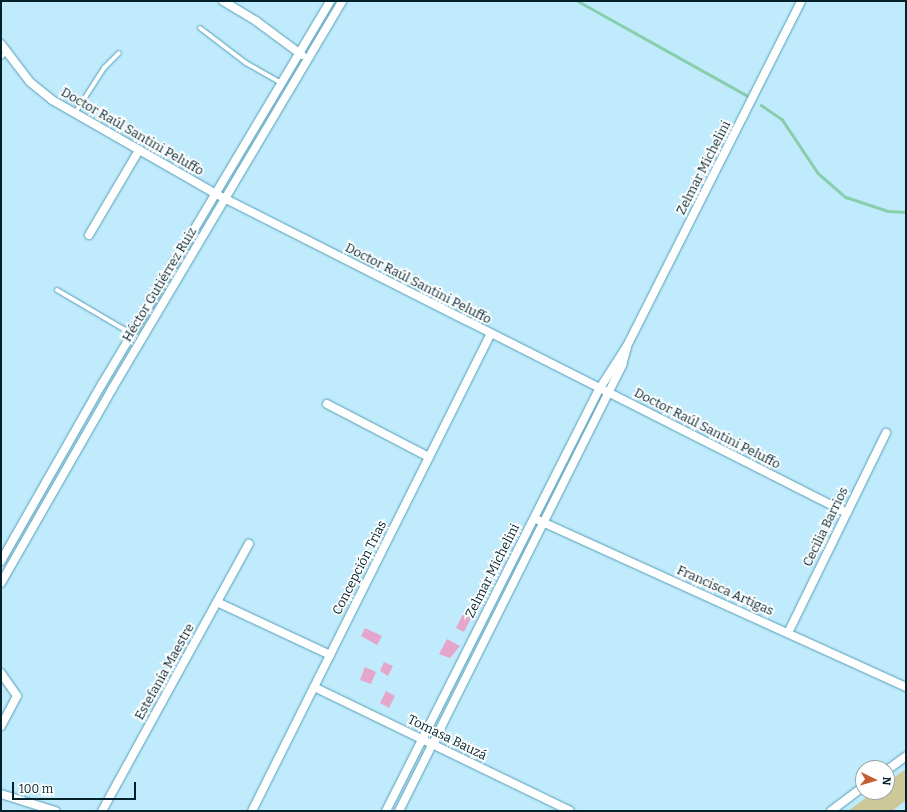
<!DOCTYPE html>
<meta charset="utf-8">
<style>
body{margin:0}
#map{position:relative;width:907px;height:812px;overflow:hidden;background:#c0ebfc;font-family:Bitter,serif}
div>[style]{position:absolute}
.green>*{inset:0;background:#cdc897}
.stream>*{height:2.5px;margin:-1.25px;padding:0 1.25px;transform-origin:1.25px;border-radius:1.25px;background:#88ceac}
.building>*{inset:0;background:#e4a6cb}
.roads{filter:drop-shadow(0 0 1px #549eb8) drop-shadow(0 0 1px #549eb8)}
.service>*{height:4px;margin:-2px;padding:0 2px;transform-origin:2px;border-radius:2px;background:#fff}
.minor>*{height:8px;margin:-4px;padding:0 4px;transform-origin:4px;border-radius:4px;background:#fff}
span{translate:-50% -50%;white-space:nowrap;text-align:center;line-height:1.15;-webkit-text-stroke:3.5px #fff;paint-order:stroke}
.street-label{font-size:13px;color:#01212b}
.frame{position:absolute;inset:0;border:2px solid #01212b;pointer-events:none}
.north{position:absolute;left:855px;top:760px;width:40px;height:40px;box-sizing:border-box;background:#fff;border:1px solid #99a6aa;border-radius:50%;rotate:95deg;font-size:11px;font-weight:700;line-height:16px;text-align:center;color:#01212b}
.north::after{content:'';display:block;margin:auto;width:14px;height:18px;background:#c45e31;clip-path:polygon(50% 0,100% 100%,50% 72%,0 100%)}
.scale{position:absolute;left:12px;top:782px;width:124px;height:18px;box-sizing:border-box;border:2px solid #01212b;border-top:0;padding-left:5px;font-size:12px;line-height:14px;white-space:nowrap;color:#01212b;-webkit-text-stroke:3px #fff;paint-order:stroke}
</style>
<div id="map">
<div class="green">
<div style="clip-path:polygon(906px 769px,906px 800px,892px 811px,848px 811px,874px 792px,887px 792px,887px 782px)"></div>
</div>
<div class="stream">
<div style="left:578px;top:1px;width:193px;rotate:29.2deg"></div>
<div style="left:761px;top:105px;width:25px;rotate:34deg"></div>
<div style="left:782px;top:119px;width:65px;rotate:56.3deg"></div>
<div style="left:818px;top:173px;width:37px;rotate:41deg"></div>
<div style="left:846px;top:197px;width:44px;rotate:18.4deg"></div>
<div style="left:888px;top:211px;width:18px;rotate:3deg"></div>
</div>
<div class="building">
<div style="clip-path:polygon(463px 614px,471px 618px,464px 632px,456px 628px)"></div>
<div style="clip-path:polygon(365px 628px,382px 636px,377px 645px,361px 636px)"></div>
<div style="clip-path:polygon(447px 639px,460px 646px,450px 658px,439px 654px)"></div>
<div style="clip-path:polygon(384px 662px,393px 666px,388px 676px,380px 671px)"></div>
<div style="clip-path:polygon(365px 667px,376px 672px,371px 684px,360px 680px)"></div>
<div style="clip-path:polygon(386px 691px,395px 696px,389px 708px,380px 703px)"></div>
</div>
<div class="roads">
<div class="service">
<div style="left:200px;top:28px;width:58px;rotate:37.3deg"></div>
<div style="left:246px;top:63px;width:40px;rotate:29.7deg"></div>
<div style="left:1px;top:57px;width:8px;rotate:-40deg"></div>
<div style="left:75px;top:113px;width:54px;rotate:-57.2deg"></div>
<div style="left:104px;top:68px;width:21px;rotate:-45deg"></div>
<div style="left:57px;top:290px;width:87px;rotate:30.4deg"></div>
</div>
<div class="minor">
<div style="left:223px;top:1px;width:39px;rotate:31deg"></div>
<div style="left:256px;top:21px;width:57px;rotate:36.5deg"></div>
<div style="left:1px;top:44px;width:48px;rotate:52.7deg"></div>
<div style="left:30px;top:82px;width:28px;rotate:39deg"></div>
<div style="left:52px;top:100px;width:189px;rotate:29.8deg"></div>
<div style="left:216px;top:194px;width:707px;rotate:26.82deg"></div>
<div style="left:89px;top:235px;width:99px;rotate:-59.5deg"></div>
<div style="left:327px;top:404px;width:115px;rotate:27.5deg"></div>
<div style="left:538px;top:520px;width:404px;rotate:24.4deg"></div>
<div style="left:1px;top:561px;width:204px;rotate:-60.3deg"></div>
<div style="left:102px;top:384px;width:446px;rotate:-59.2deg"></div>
<div style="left:1px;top:583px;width:224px;rotate:-60.2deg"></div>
<div style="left:112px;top:389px;width:451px;rotate:-59.3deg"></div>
<div style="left:217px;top:602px;width:125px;rotate:25.1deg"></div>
<div style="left:788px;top:633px;width:223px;rotate:-63.9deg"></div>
<div style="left:1px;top:673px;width:28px;rotate:55deg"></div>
<div style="left:17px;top:696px;width:34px;rotate:118deg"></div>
<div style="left:314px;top:687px;width:284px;rotate:25.8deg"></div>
<div style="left:887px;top:770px;width:24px;rotate:-36deg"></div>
<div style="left:1px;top:794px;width:57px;rotate:17.5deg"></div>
<div style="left:102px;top:811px;width:305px;rotate:-61.2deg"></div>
<div style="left:252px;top:811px;width:532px;rotate:-63.43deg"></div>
<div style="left:386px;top:811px;width:474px;rotate:-63.2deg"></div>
<div style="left:600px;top:388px;width:50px;rotate:-57.3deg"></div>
<div style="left:627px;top:346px;width:386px;rotate:-63.2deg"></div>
<div style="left:399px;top:811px;width:499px;rotate:-63.4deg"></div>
<div style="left:622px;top:365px;width:18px;rotate:-74deg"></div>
<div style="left:831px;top:811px;width:40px;rotate:-37deg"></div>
</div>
</div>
<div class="street-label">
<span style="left:132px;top:132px;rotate:30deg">Doctor Raúl Santini Peluffo</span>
<span style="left:704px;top:168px;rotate:-63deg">Zelmar Michelini</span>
<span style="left:418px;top:284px;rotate:27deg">Doctor Raúl Santini Peluffo</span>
<span style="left:160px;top:285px;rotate:-59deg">Héctor Gutiérrez Ruiz</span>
<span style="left:707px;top:429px;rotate:27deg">Doctor Raúl Santini Peluffo</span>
<span style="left:826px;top:527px;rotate:-64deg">Cecilia Barrios</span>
<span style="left:360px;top:568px;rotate:-63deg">Concepción Trias</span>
<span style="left:493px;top:571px;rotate:-63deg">Zelmar Michelini</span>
<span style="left:725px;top:591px;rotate:24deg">Francisca Artigas</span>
<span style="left:165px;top:672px;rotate:-61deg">Estefanía Maestre</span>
<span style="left:447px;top:738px;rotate:26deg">Tomasa Bauzá</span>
</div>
<div class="frame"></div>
<div class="north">N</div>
<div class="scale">100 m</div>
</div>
